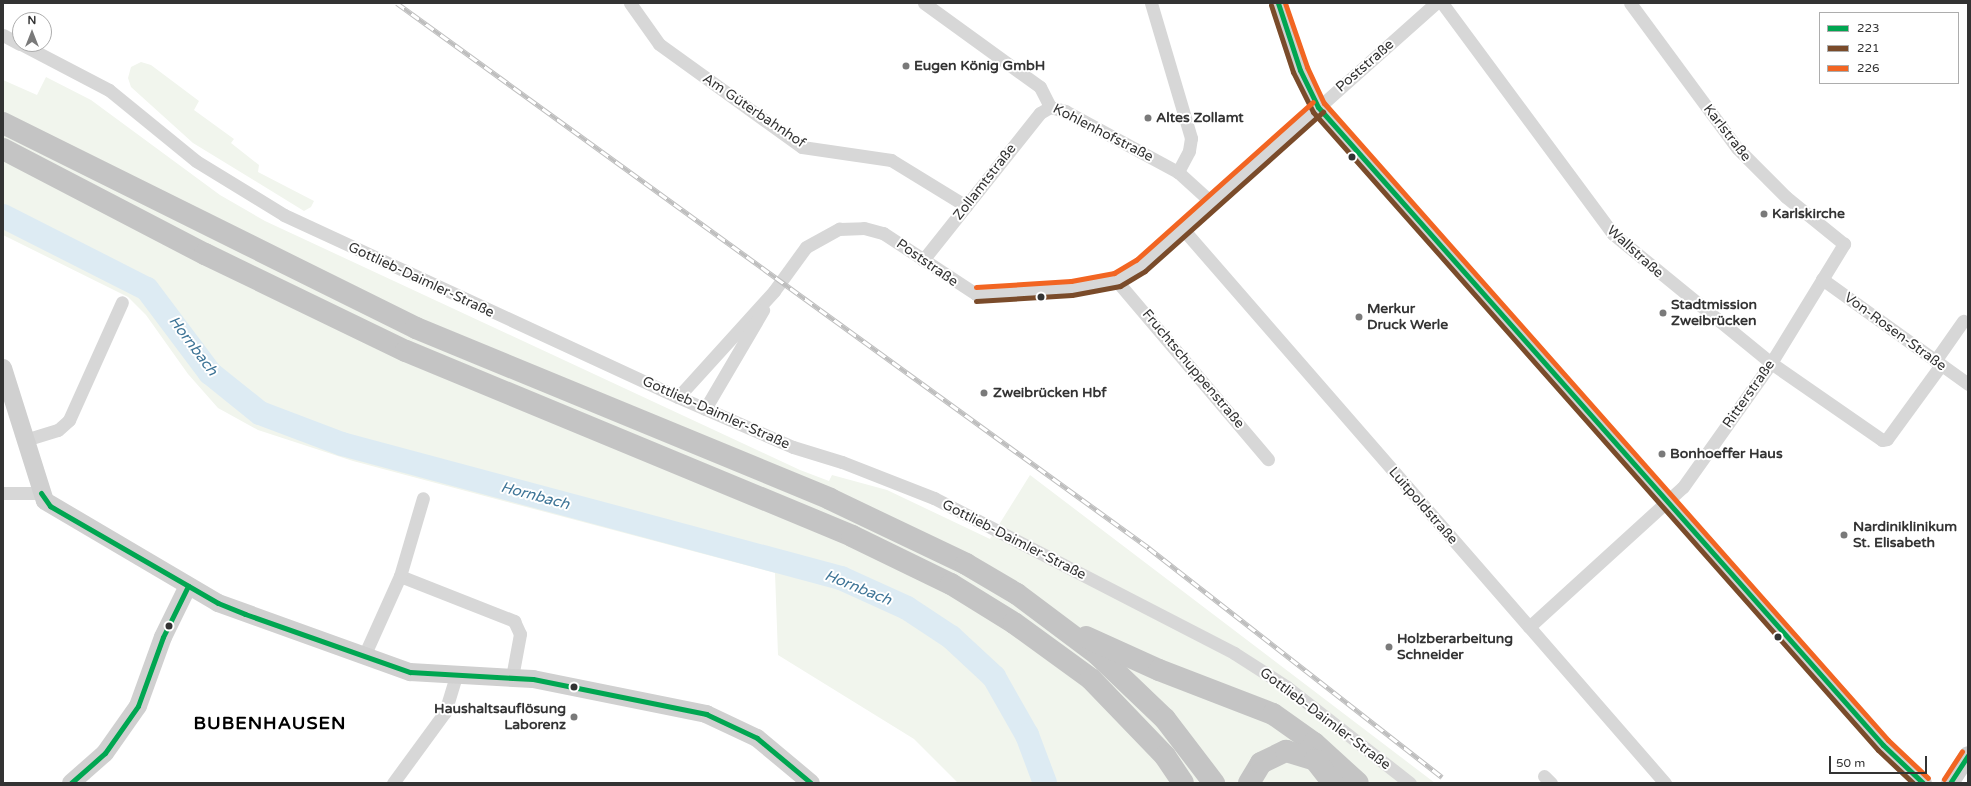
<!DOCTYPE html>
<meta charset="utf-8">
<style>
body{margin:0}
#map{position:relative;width:1971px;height:786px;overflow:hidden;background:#fff;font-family:"Varela Round",sans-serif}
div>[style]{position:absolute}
.green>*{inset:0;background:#f1f5ed}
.river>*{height:24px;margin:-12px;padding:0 12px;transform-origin:12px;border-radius:12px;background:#ddebf3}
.street>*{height:13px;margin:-6.5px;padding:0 6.5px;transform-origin:6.5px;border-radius:6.5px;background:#d7d7d7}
.secondary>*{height:18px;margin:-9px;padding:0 9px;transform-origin:9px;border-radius:9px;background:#d0d0d0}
.highway>*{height:22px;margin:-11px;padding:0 11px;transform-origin:11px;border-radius:11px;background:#c4c4c4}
.rail>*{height:4.5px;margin-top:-2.25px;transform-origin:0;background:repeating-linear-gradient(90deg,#fff 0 9px,#bebebe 0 18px);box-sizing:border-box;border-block:1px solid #bebebe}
.bus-1>*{height:5px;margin:-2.5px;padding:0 2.5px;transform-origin:2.5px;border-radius:2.5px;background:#00a651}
.bus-2>*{height:5px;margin:-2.5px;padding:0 2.5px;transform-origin:2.5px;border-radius:2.5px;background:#7a4b2a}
.bus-3>*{height:5px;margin:-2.5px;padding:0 2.5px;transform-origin:2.5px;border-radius:2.5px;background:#f26522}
.dots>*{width:11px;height:11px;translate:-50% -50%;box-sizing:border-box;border:2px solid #fff;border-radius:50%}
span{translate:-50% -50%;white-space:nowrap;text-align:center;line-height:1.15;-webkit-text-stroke:4px #fff;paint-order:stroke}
.poi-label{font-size:14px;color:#333;font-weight:700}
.left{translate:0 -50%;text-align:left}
.right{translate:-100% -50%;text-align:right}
.street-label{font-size:14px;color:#333}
.water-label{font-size:15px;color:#3f7597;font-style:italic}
.district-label{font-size:18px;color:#000;font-weight:700;letter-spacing:1px}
.frame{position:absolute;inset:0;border:4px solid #333;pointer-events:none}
.legend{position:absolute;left:1819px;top:12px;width:140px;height:72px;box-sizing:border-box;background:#fff;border:1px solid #adadad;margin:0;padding:5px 7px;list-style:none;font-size:12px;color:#333}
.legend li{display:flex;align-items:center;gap:8px;height:20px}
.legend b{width:20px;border:1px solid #adadad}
.north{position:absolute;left:12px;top:12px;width:40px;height:40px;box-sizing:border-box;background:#fff;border:1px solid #adadad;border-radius:50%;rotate:0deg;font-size:11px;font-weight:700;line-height:16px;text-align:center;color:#333}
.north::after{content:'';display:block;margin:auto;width:14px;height:18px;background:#7a7a7a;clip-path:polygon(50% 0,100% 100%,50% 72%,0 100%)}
.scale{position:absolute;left:1829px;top:756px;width:98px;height:18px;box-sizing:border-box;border:2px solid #333;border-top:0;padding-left:5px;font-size:12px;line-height:14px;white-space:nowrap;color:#333;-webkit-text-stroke:3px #fff;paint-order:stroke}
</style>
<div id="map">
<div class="green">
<div style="clip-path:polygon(141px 62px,151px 65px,199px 101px,194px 110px,234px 139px,231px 143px,259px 165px,258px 172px,314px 201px,311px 207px,304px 211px,193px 143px,131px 87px,128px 78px,131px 67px)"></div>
<div style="clip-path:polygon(46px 77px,91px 100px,220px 195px,265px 221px,800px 470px,829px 481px,832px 475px,887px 490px,990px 539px,1030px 475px,1435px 783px,958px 783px,914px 739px,778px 655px,775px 573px,353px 461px,258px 430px,218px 408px,188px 374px,146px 315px,128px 297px,3px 235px,3px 80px,37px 95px)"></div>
</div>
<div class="river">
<div style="left:3px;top:216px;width:161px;rotate:26.9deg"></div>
<div style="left:147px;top:289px;width:105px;rotate:53.1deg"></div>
<div style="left:210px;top:373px;width:64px;rotate:38.7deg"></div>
<div style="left:260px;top:413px;width:88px;rotate:20.7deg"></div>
<div style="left:342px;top:444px;width:517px;rotate:15.03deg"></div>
<div style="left:841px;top:578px;width:72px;rotate:24.4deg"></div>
<div style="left:907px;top:608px;width:53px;rotate:33.4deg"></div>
<div style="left:951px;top:637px;width:59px;rotate:42.9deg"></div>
<div style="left:994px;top:677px;width:67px;rotate:60.4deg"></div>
<div style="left:1027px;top:735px;width:51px;rotate:69.4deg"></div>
</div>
<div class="street">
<div style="left:630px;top:3px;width:50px;rotate:54.7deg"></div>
<div style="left:659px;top:44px;width:176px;rotate:35.8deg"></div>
<div style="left:802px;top:147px;width:90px;rotate:8.3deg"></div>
<div style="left:891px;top:160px;width:88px;rotate:31.5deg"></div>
<div style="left:924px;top:3px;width:143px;rotate:35.9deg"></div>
<div style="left:1040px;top:87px;width:22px;rotate:63deg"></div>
<div style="left:1050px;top:107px;width:16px;rotate:15deg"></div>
<div style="left:1065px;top:111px;width:128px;rotate:28.4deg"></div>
<div style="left:1178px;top:172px;width:45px;rotate:42.3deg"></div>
<div style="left:1151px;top:3px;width:141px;rotate:73.5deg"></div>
<div style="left:1191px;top:138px;width:13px;rotate:99deg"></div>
<div style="left:1189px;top:151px;width:24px;rotate:118deg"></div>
<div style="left:1442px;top:3px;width:287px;rotate:53.5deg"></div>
<div style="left:1613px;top:234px;width:204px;rotate:39.2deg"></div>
<div style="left:1771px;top:363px;width:135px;rotate:34.7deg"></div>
<div style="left:1882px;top:440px;width:5px;rotate:-11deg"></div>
<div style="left:1887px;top:439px;width:92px;rotate:-53.9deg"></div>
<div style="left:3px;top:35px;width:19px;rotate:28deg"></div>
<div style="left:21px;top:44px;width:99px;rotate:27.6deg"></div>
<div style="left:109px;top:90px;width:112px;rotate:39.2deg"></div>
<div style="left:196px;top:161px;width:103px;rotate:31.5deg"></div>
<div style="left:284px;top:215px;width:434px;rotate:24.8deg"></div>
<div style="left:678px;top:397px;width:125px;rotate:23.5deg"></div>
<div style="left:793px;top:447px;width:51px;rotate:17deg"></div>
<div style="left:842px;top:462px;width:99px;rotate:21.4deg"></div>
<div style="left:934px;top:498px;width:338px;rotate:27.3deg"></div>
<div style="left:1234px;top:653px;width:63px;rotate:32.7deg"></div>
<div style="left:1287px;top:687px;width:156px;rotate:38deg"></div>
<div style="left:1182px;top:228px;width:736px;rotate:48.97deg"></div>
<div style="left:923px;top:260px;width:188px;rotate:-51.5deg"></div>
<div style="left:1040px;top:113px;width:12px;rotate:-31deg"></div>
<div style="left:1822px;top:279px;width:180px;rotate:35.7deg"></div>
<div style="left:1116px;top:280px;width:235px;rotate:49.7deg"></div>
<div style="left:1935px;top:361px;width:49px;rotate:-55deg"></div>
<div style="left:678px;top:397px;width:143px;rotate:-47.8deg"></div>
<div style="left:774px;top:291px;width:54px;rotate:-54deg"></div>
<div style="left:806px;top:247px;width:38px;rotate:-29deg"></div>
<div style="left:839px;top:229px;width:25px;rotate:-2deg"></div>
<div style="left:864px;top:228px;width:20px;rotate:15deg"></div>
<div style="left:883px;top:233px;width:111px;rotate:33.3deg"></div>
<div style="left:976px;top:294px;width:96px;rotate:-3.6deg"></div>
<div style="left:1072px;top:288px;width:45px;rotate:-10.3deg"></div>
<div style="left:1116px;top:280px;width:46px;rotate:-34.4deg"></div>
<div style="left:1154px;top:254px;width:378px;rotate:-41.7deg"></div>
<div style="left:705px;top:409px;width:115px;rotate:-59.6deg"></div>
<div style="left:25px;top:440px;width:34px;rotate:-17deg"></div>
<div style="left:58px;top:430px;width:15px;rotate:-42deg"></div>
<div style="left:69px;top:420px;width:129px;rotate:-65.8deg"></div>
<div style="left:3px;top:493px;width:38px"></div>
<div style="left:400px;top:576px;width:123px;rotate:21.5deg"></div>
<div style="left:514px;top:621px;width:14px;rotate:65deg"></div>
<div style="left:520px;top:634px;width:44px;rotate:100.5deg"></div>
<div style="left:1529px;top:627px;width:208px;rotate:-42.3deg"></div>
<div style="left:1683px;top:487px;width:152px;rotate:-54.6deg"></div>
<div style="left:1771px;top:363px;width:140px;rotate:-58.5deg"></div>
<div style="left:1844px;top:244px;width:75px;rotate:-141deg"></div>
<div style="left:1786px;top:197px;width:69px;rotate:-135deg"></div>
<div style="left:1737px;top:148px;width:180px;rotate:-126.4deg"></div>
<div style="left:364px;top:656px;width:88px;rotate:-65.8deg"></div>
<div style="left:400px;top:576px;width:81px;rotate:-73.6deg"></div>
<div style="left:1544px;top:776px;width:10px;rotate:45deg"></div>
<div style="left:393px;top:783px;width:88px;rotate:-53.8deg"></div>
<div style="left:445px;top:712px;width:39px;rotate:-73deg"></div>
</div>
<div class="secondary">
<div style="left:1278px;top:3px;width:71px;rotate:71.8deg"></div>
<div style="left:1300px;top:70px;width:41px;rotate:64.1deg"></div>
<div style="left:1318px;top:107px;width:852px;rotate:48.47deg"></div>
<div style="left:1883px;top:745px;width:55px;rotate:43.5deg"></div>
<div style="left:3px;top:368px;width:139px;rotate:72.5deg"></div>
<div style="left:45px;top:501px;width:201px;rotate:30.5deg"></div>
<div style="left:218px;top:603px;width:204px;rotate:19.8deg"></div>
<div style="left:410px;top:672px;width:123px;rotate:3.3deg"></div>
<div style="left:533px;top:679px;width:177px;rotate:11.4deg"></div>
<div style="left:706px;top:714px;width:56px;rotate:25.2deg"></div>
<div style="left:757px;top:738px;width:70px;rotate:39.8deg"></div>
<div style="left:71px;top:783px;width:45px;rotate:-41.4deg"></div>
<div style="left:105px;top:753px;width:57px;rotate:-54.9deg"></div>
<div style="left:138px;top:706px;width:73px;rotate:-70.1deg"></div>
<div style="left:163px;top:637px;width:57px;rotate:-63.9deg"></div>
<div style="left:1950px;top:783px;width:33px;rotate:-57deg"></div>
</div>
<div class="highway">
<div style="left:3px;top:123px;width:461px;rotate:26.4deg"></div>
<div style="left:416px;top:328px;width:448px;rotate:22.4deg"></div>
<div style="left:830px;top:499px;width:151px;rotate:25.5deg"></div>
<div style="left:966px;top:564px;width:59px;rotate:30.5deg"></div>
<div style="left:1017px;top:594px;width:100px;rotate:36.9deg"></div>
<div style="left:1097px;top:654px;width:94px;rotate:43.7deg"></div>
<div style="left:1165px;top:719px;width:81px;rotate:52.6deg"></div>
<div style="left:3px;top:149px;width:228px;rotate:27.5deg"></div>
<div style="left:205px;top:254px;width:223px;rotate:25.8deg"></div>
<div style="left:406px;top:351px;width:483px;rotate:22.5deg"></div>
<div style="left:852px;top:536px;width:110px;rotate:25.9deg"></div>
<div style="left:951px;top:584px;width:74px;rotate:31.8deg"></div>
<div style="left:1014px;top:623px;width:95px;rotate:36deg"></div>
<div style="left:1091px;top:679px;width:107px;rotate:46.1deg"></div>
<div style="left:1165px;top:756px;width:32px;rotate:56deg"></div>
<div style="left:1086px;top:637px;width:80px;rotate:24.3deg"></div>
<div style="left:1159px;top:670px;width:122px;rotate:21.1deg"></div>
<div style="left:1273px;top:714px;width:50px;rotate:35.3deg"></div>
<div style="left:1314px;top:743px;width:59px;rotate:42.3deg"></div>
<div style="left:1249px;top:783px;width:23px;rotate:-59deg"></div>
<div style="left:1261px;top:763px;width:28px;rotate:-26deg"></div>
<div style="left:1286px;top:751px;width:30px;rotate:17deg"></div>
<div style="left:1315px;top:760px;width:29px;rotate:52deg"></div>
</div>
<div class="rail">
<div style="left:397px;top:3px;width:929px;rotate:35.93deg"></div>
<div style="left:1149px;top:548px;width:372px;rotate:38deg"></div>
</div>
<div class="bus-1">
<div style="left:1278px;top:3px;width:71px;rotate:71.8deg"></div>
<div style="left:1300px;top:70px;width:41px;rotate:64.1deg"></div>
<div style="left:1318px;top:107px;width:852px;rotate:48.47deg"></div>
<div style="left:1883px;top:745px;width:55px;rotate:43.5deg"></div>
<div style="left:41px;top:493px;width:16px;rotate:55deg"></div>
<div style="left:50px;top:506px;width:194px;rotate:30deg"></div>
<div style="left:218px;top:603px;width:29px;rotate:22deg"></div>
<div style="left:245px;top:614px;width:175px;rotate:19.4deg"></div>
<div style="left:410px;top:672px;width:123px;rotate:3.3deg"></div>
<div style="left:533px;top:679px;width:177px;rotate:11.4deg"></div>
<div style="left:706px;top:714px;width:56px;rotate:25.2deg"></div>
<div style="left:757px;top:738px;width:70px;rotate:39.8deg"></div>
<div style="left:71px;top:783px;width:45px;rotate:-41.4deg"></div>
<div style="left:105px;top:753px;width:57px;rotate:-54.9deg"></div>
<div style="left:138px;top:706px;width:73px;rotate:-70.1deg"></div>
<div style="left:163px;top:637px;width:57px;rotate:-63.9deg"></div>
<div style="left:1950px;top:783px;width:33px;rotate:-57deg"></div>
</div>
<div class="bus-2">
<div style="left:1271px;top:5px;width:71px;rotate:71.8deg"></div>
<div style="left:1293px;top:72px;width:45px;rotate:63.4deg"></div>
<div style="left:1313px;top:112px;width:852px;rotate:48.47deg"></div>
<div style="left:1878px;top:750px;width:48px;rotate:43.3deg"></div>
<div style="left:976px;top:301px;width:96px;rotate:-3.6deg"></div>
<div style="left:1072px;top:295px;width:49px;rotate:-10.6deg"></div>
<div style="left:1120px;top:286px;width:29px;rotate:-31deg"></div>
<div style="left:1145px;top:271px;width:239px;rotate:-41.8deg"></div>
</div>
<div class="bus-3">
<div style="left:1285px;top:3px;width:68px;rotate:71deg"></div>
<div style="left:1307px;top:67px;width:40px;rotate:65deg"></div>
<div style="left:1324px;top:103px;width:851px;rotate:48.48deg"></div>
<div style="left:1888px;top:740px;width:55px;rotate:43.5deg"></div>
<div style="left:976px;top:287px;width:95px;rotate:-3.6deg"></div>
<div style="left:1071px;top:281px;width:44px;rotate:-10.5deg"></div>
<div style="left:1114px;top:273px;width:26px;rotate:-31deg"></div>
<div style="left:1136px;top:260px;width:237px;rotate:-41.8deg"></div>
<div style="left:1944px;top:779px;width:33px;rotate:-57deg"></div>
</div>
<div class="dots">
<div style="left:906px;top:66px;background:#7a7a7a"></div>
<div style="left:1148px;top:118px;background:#7a7a7a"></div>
<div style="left:1352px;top:157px;background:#333"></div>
<div style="left:1764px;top:214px;background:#7a7a7a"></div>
<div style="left:1041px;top:297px;background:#333"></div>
<div style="left:1663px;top:313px;background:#7a7a7a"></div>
<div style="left:1359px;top:317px;background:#7a7a7a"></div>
<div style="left:984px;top:393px;background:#7a7a7a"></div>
<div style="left:1662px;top:454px;background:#7a7a7a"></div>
<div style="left:1844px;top:535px;background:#7a7a7a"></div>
<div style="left:169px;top:626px;background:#333"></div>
<div style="left:1778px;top:637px;background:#333"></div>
<div style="left:1389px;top:647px;background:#7a7a7a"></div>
<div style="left:574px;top:687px;background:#333"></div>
<div style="left:574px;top:717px;background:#7a7a7a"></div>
</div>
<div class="poi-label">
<span class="left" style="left:914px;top:66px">Eugen König GmbH</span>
<span class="left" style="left:1156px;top:118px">Altes Zollamt</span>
<span class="left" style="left:1772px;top:214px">Karlskirche</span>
<span class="left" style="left:1671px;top:313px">Stadtmission<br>Zweibrücken</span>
<span class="left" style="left:1367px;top:317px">Merkur<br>Druck Werle</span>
<span class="left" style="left:993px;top:393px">Zweibrücken Hbf</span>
<span class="left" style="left:1670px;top:454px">Bonhoeffer Haus</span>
<span class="left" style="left:1853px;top:535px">Nardiniklinikum<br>St. Elisabeth</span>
<span class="left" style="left:1397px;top:647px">Holzberarbeitung<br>Schneider</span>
<span class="right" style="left:566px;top:717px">Haushaltsauflösung<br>Laborenz</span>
</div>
<div class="street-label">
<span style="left:1365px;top:66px;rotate:-41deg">Poststraße</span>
<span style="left:754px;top:111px;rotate:34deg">Am Güterbahnhof</span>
<span style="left:1103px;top:133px;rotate:27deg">Kohlenhofstraße</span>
<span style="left:1727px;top:133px;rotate:52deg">Karlstraße</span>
<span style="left:985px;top:182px;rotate:-52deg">Zollamtstraße</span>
<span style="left:1635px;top:252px;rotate:42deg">Wallstraße</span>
<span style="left:927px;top:263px;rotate:35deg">Poststraße</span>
<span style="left:421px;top:280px;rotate:25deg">Gottlieb-Daimler-Straße</span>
<span style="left:1895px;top:332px;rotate:36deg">Von-Rosen-Straße</span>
<span style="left:1193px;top:369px;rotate:50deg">Fruchtschuppenstraße</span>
<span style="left:1749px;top:394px;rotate:-55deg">Ritterstraße</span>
<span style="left:716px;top:413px;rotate:24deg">Gottlieb-Daimler-Straße</span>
<span style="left:1423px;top:506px;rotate:49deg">Luitpoldstraße</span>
<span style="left:1014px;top:540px;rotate:27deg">Gottlieb-Daimler-Straße</span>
<span style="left:1325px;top:719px;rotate:37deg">Gottlieb-Daimler-Straße</span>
</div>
<div class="water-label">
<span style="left:193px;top:346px;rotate:53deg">Hornbach</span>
<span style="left:535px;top:496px;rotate:15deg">Hornbach</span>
<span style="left:858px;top:588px;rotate:22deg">Hornbach</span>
</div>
<div class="district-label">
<span style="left:270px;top:723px">BUBENHAUSEN</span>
</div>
<div class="frame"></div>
<ul class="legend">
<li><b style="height:5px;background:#00a651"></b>223</li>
<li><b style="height:5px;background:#7a4b2a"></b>221</li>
<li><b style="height:5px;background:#f26522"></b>226</li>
</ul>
<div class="north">N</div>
<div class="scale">50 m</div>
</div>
